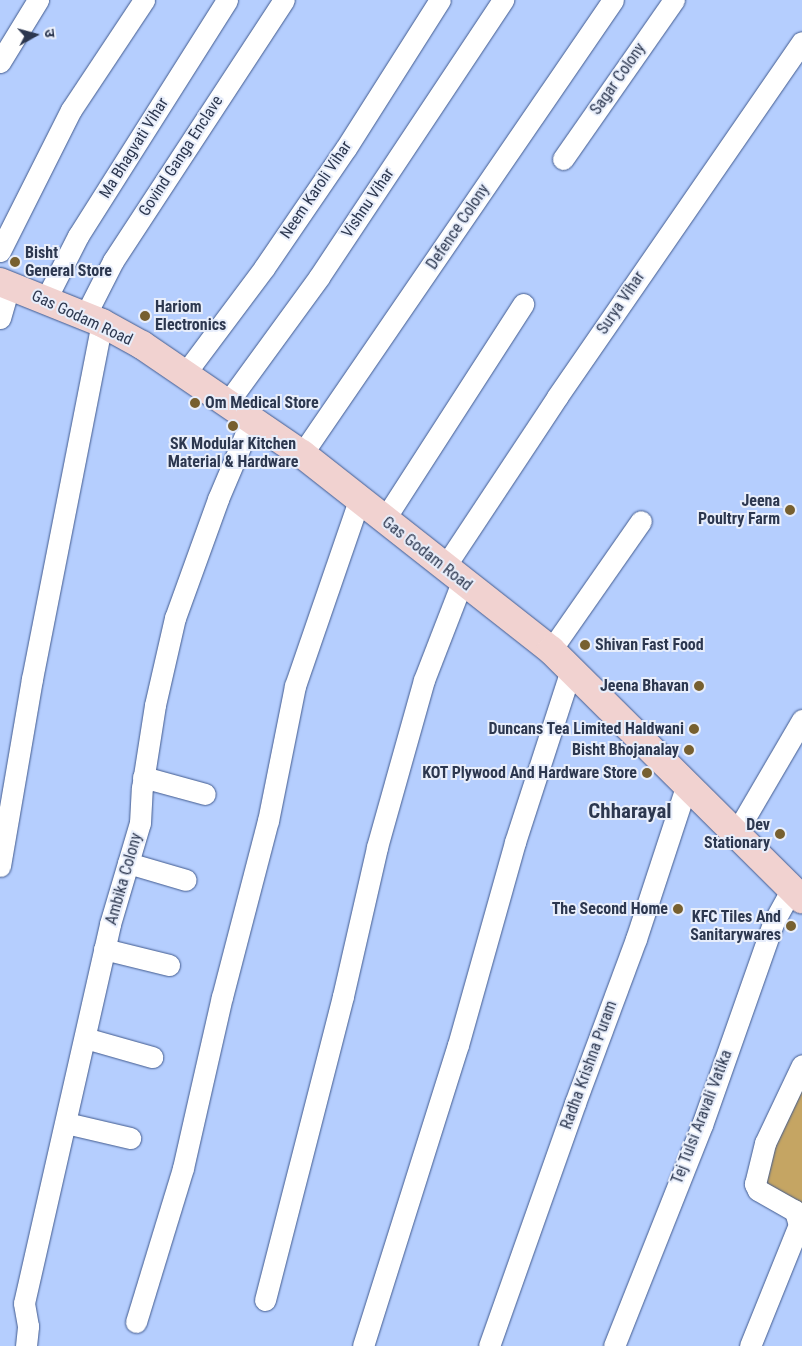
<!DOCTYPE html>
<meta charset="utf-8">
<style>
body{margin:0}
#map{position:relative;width:802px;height:1346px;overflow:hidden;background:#b5cefe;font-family:"Roboto Condensed","Noto Sans Devanagari",sans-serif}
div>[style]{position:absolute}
.green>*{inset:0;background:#c5a563}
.roads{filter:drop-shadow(0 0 1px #415a8e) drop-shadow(0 0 1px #415a8e)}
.minor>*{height:21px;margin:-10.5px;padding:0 10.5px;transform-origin:10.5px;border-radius:10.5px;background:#fff}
.secondary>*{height:28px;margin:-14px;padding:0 14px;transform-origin:14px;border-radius:14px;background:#f1d2d0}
.dots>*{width:14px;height:14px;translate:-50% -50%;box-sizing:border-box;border:2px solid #e8eefb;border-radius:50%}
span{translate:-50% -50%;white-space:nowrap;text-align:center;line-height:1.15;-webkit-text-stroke:4px #e8eefb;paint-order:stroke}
.street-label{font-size:16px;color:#2c374f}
.poi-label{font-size:16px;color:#2c374f;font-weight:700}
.left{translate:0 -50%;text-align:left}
.right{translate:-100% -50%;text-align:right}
.district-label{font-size:21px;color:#2c374f;font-weight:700}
.north{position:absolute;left:10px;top:10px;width:50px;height:50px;-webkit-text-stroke:4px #e8eefb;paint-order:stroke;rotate:83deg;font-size:14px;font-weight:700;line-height:20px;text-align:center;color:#2c374f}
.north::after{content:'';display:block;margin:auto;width:18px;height:22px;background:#2c374f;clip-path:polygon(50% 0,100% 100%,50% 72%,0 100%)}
</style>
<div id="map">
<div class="green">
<div style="clip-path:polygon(802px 1077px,802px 1207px,759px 1182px)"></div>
</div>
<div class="roads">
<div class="minor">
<div style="left:0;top:62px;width:73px;rotate:-58.5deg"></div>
<div style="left:563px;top:159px;width:194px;rotate:-55.1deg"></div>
<div style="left:0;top:251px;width:158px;rotate:-63.3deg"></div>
<div style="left:71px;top:110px;width:132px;rotate:-56.4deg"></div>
<div style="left:46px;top:299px;width:71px;rotate:-63.1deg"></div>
<div style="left:78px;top:236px;width:279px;rotate:-57.7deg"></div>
<div style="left:85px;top:316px;width:62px;rotate:-63deg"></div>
<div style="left:113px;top:261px;width:312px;rotate:-56.8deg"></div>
<div style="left:0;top:318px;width:33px;rotate:-74deg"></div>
<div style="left:184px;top:375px;width:134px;rotate:-53.2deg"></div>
<div style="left:264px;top:268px;width:145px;rotate:-55.7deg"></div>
<div style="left:346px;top:148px;width:175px;rotate:-57.6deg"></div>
<div style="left:228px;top:402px;width:155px;rotate:-53.9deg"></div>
<div style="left:319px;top:277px;width:333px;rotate:-56.4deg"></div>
<div style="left:302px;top:454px;width:550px;rotate:-55.59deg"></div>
<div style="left:384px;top:520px;width:257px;rotate:-57.2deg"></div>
<div style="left:444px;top:568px;width:205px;rotate:-56.5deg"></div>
<div style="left:557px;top:397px;width:431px;rotate:-55.4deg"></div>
<div style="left:551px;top:650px;width:157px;rotate:-55.1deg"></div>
<div style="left:143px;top:777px;width:64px;rotate:15.3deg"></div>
<div style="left:736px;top:833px;width:131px;rotate:-59.7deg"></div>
<div style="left:128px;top:863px;width:60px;rotate:16.3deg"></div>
<div style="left:0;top:866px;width:190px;rotate:-80.3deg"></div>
<div style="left:32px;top:679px;width:363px;rotate:-78.9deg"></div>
<div style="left:104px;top:949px;width:67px;rotate:13.8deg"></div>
<div style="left:85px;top:1038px;width:70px;rotate:15.8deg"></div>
<div style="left:66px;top:1123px;width:66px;rotate:13.2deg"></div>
<div style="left:265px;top:1300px;width:314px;rotate:-75.6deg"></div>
<div style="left:343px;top:996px;width:153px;rotate:-77.1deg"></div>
<div style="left:377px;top:847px;width:173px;rotate:-74.3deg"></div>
<div style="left:424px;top:680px;width:105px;rotate:-68.8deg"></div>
<div style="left:136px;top:1322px;width:161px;rotate:-73deg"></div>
<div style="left:183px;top:1168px;width:175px;rotate:-77.2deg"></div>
<div style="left:222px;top:997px;width:182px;rotate:-75.4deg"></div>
<div style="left:268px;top:821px;width:138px;rotate:-78.7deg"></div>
<div style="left:295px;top:686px;width:197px;rotate:-71deg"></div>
<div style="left:26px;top:1346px;width:20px;rotate:-84deg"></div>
<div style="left:28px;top:1326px;width:23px;rotate:-100deg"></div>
<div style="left:24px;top:1303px;width:389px;rotate:-77.2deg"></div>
<div style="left:110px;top:924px;width:105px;rotate:-73.5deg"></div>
<div style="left:140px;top:823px;width:35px;rotate:-87deg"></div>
<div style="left:142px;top:788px;width:84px;rotate:-81.1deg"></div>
<div style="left:155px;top:705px;width:89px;rotate:-77.1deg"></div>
<div style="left:175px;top:618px;width:127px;rotate:-70.1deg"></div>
<div style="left:218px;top:499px;width:87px;rotate:-67deg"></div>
<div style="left:363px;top:1346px;width:316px;rotate:-72.5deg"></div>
<div style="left:458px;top:1045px;width:211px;rotate:-74.3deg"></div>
<div style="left:515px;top:842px;width:181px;rotate:-72deg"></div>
<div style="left:489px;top:1346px;width:258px;rotate:-70.5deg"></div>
<div style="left:575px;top:1103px;width:175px;rotate:-69.6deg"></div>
<div style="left:636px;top:939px;width:163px;rotate:-71.8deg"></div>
<div style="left:614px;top:1346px;width:238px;rotate:-68.3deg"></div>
<div style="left:702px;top:1125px;width:214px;rotate:-70.6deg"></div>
<div style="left:773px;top:923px;width:39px;rotate:-61deg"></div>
<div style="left:750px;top:1346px;width:131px;rotate:-68deg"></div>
<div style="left:799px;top:1225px;width:15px;rotate:-106deg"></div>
<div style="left:795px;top:1211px;width:43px;rotate:-150.4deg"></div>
<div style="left:758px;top:1190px;width:7px;rotate:-117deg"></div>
<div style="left:755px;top:1184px;width:42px;rotate:-76.3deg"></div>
<div style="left:765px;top:1143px;width:86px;rotate:-64.6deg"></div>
</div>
<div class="secondary">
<div style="left:0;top:282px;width:110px;rotate:21.9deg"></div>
<div style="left:102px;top:323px;width:46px;rotate:28.8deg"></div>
<div style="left:142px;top:345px;width:194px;rotate:34.3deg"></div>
<div style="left:302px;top:454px;width:317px;rotate:38.2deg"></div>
<div style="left:551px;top:650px;width:354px;rotate:44.8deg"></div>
</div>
</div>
<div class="dots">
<div style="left:15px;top:262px;background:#776030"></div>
<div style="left:145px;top:316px;background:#776030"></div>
<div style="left:195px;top:403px;background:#776030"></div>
<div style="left:233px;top:426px;background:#776030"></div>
<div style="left:790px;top:510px;background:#776030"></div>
<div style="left:585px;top:645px;background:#776030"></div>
<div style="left:699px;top:686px;background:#776030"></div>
<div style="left:694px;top:729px;background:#776030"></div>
<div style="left:689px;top:750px;background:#776030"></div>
<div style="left:647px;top:773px;background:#776030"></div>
<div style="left:780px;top:834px;background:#776030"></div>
<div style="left:678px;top:909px;background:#776030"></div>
<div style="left:791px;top:926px;background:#776030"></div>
</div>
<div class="street-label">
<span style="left:618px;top:79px;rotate:-55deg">Sagar Colony</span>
<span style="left:134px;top:148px;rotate:-58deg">Ma Bhagvati Vihar</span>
<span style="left:181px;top:156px;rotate:-57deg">Govind Ganga Enclave</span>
<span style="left:316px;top:190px;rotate:-56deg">Neem Karoli Vihar</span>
<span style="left:368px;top:203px;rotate:-56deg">Vishnu Vihar</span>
<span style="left:458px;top:227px;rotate:-56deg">Defence Colony</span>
<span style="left:621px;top:303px;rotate:-56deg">Surya Vihar</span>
<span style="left:82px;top:318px;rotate:25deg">Gas Godam Road</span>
<span style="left:427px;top:554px;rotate:38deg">Gas Godam Road</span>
<span style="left:124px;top:879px;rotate:-74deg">Ambika Colony</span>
<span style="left:589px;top:1065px;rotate:-70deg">Radha Krishna Puram</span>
<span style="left:702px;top:1117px;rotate:-69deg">Tej Tulsi Aravali Vatika</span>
</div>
<div class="poi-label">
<span class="left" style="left:25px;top:262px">Bisht<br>General Store</span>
<span class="left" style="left:155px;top:316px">Hariom<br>Electronics</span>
<span class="left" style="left:205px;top:403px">Om Medical Store</span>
<span style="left:233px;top:453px">SK Modular Kitchen<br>Material &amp; Hardware</span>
<span class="right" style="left:780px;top:510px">Jeena<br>Poultry Farm</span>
<span class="left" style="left:595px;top:645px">Shivan Fast Food</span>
<span class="right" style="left:689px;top:686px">Jeena Bhavan</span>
<span class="right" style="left:684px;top:729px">Duncans Tea Limited Haldwani</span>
<span class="right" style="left:679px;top:750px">Bisht Bhojanalay</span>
<span class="right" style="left:637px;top:773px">KOT Plywood And Hardware Store</span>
<span class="right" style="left:770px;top:834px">Dev<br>Stationary</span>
<span class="right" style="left:668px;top:909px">The Second Home</span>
<span class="right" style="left:781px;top:926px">KFC Tiles And<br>Sanitarywares</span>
</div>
<div class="district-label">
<span style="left:630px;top:811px">Chharayal</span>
</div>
<div class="north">उ</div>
</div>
